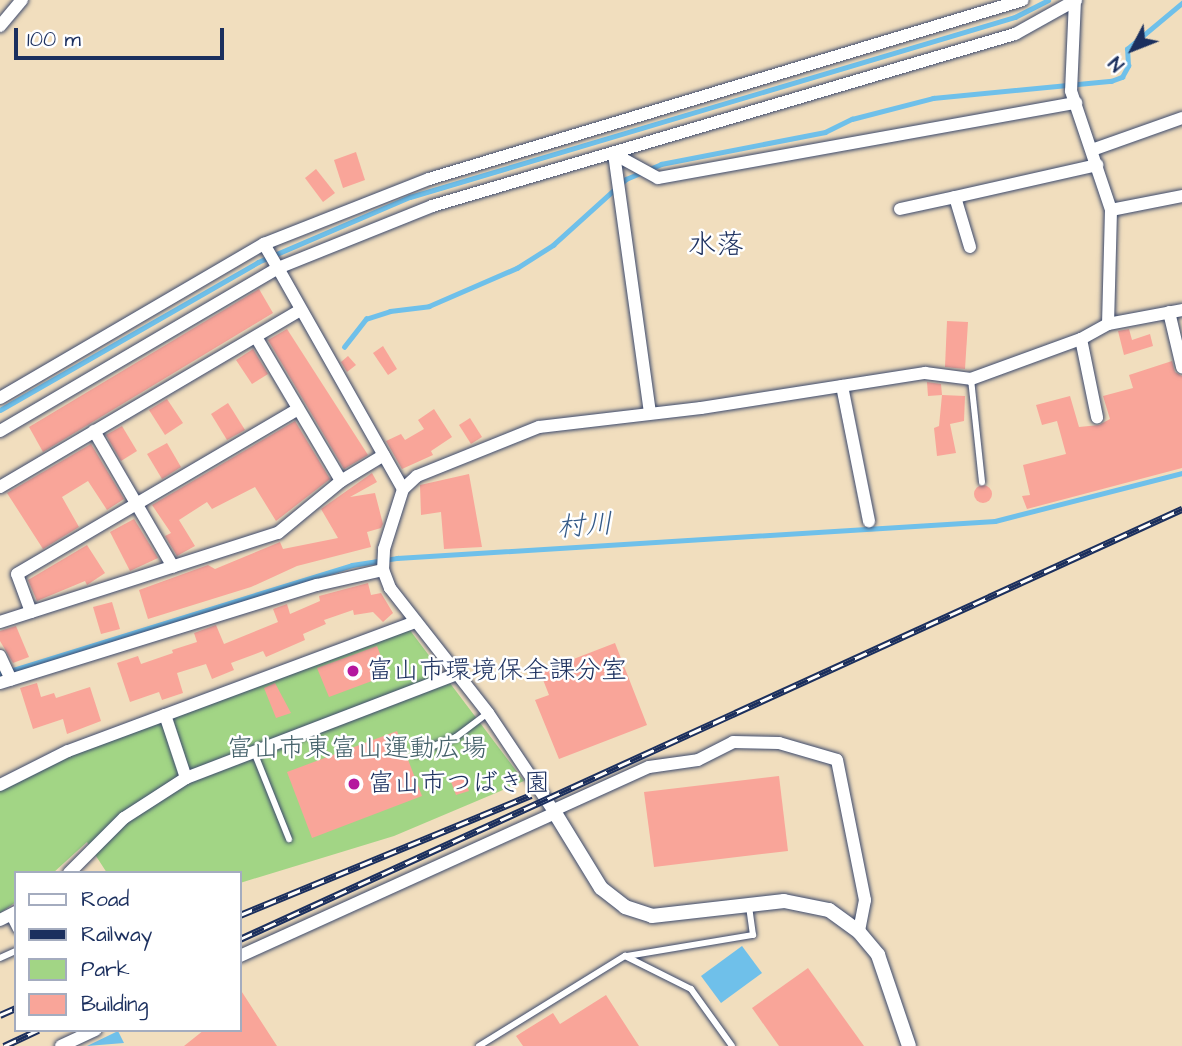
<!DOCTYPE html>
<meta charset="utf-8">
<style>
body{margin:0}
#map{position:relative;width:1182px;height:1046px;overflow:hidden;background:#f1debe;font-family:"Architects Daughter","Klee One",sans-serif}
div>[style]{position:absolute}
.green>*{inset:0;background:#a2d585}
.water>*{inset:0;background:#6fc0ea}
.stream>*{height:4.5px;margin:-2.25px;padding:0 2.25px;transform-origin:2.25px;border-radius:2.25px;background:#6fc0ea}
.building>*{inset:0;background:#f9a599}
.round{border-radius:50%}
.roads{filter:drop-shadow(0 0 2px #3b496c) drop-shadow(0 0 2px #3b496c)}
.service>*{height:6px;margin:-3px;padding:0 3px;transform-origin:3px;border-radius:3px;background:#fff}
.minor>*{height:12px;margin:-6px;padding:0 6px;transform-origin:6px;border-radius:6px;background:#fff}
.tertiary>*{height:14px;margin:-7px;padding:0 7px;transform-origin:7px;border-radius:7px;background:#fff}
.rail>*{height:7px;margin-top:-3.5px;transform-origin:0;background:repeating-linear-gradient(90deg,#fff 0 13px,#1b2f5e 0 26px);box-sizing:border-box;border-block:2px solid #1b2f5e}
.dots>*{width:19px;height:19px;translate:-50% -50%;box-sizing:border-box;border:4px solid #fff;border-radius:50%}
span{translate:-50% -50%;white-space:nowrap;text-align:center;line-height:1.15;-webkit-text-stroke:5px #fff;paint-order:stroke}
.poi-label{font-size:26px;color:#1b2f5e}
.left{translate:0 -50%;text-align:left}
.park-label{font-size:26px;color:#44616a}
.neighbourhood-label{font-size:28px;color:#1b2f5e}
.water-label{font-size:28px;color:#345a88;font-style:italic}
.legend{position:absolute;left:14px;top:871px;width:228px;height:161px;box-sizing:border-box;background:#fff;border:2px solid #a4acbf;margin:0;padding:9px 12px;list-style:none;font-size:21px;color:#1b2f5e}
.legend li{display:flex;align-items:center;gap:14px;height:35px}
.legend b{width:35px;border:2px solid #a4acbf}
.north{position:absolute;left:1098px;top:14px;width:70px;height:70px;-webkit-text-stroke:5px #fff;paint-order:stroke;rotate:228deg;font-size:19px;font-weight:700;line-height:28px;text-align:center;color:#1b2f5e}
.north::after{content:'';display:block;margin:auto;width:24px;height:32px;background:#1b2f5e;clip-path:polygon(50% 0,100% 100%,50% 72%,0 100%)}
.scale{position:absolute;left:14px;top:28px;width:210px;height:32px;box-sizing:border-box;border:4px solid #1b2f5e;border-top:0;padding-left:9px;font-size:21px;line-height:24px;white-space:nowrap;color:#1b2f5e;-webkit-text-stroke:5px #fff;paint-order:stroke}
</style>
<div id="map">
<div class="green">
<div style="clip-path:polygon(409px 629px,524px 781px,394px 836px,240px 883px,240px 873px,107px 873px,87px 842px,53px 873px,16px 873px,16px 902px,0 913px,0 789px,73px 754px)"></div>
</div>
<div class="water">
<div style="clip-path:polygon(742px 946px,762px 973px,721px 1003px,701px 976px)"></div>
<div style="clip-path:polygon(118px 1031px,124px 1043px,87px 1046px)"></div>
</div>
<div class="stream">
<div style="left:344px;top:347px;width:36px;rotate:-52deg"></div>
<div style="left:366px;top:319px;width:25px;rotate:-18deg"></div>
<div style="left:390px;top:311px;width:39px;rotate:-7deg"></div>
<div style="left:429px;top:306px;width:96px;rotate:-23.4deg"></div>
<div style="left:517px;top:268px;width:43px;rotate:-32.6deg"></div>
<div style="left:553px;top:245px;width:98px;rotate:-42.1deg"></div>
<div style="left:626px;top:179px;width:38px;rotate:-23deg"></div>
<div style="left:661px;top:164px;width:167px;rotate:-11deg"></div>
<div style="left:825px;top:132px;width:30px;rotate:-26deg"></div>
<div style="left:852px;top:119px;width:84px;rotate:-14.5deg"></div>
<div style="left:933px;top:98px;width:179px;rotate:-5.5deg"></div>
<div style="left:1111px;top:81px;width:12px;rotate:-20deg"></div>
<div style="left:1122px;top:77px;width:13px;rotate:-61deg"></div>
<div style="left:1128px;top:66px;width:17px;rotate:-93deg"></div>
<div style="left:1127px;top:49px;width:72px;rotate:-39.9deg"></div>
<div style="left:0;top:410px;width:297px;rotate:-29.8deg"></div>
<div style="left:258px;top:262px;width:165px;rotate:-23.2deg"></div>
<div style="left:410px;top:197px;width:631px;rotate:-16.57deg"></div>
<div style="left:1015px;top:17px;width:37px;rotate:-27deg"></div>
<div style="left:0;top:674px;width:368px;rotate:-17.2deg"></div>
<div style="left:352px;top:565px;width:46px;rotate:-8.8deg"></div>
<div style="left:397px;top:558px;width:599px;rotate:-3.54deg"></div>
<div style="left:995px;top:521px;width:193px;rotate:-14.4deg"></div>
</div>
<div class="building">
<div style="clip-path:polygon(356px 152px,365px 180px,343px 188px,334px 160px)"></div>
<div style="clip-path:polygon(316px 169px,335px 193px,323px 202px,305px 178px)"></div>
<div style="clip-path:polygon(259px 289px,273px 313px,43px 452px,29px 427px)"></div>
<div style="clip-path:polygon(947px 321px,968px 322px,965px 369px,945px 367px)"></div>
<div style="clip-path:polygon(287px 329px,368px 455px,344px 469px,268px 340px)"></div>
<div style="clip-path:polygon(1129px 329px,1132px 340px,1150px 334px,1153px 346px,1124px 355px,1118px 331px)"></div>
<div style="clip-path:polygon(383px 346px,397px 369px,388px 375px,373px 353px)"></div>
<div style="clip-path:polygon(253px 349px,268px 374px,252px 384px,236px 360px)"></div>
<div style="clip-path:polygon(348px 356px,356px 365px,347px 372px,341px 362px)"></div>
<div style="clip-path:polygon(1172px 361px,1175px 372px,1182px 376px,1182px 468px,1027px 509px,1022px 496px,1030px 495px,1023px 465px,1066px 454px,1057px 421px,1042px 425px,1036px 405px,1070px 396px,1079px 427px,1099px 425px,1110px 419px,1103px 396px,1133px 388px,1129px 375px)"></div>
<div style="clip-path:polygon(927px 382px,941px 384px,942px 395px,928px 396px)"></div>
<div style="clip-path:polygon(942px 395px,965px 396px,964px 421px,950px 424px,956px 453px,937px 456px,934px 428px,939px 426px)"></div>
<div style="clip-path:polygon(167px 399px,183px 423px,165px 435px,149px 410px)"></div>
<div style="clip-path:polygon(228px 403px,245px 430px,227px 440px,211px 414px)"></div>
<div style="clip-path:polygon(434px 409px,452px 437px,431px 451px,433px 455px,402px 469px,386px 441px,401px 434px,405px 440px,424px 429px,418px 420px)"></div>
<div style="clip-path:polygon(470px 418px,482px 437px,471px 444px,459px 425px)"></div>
<div style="clip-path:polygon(295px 421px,330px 479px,276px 521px,255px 487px,212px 509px,207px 502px,179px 520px,195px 546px,177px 556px,165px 536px,171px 533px,152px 505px)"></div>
<div style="clip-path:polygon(122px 426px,137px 451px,121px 461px,106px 435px)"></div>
<div style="clip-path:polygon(167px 443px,181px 467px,162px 479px,147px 454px)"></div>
<div style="clip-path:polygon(91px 444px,124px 499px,107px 510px,88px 481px,62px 497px,79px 527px,43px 549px,7px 493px)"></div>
<div style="clip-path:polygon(372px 473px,377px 482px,350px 497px,375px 493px,383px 524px,381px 528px,367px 532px,371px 547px,297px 566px,251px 587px,148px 619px,139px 590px,208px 565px,215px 569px,280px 542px,283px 549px,338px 538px,321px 509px)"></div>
<div style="clip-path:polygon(469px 474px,482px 547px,444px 549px,441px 512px,421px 515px,420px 485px)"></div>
<div class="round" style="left:974px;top:485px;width:18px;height:18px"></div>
<div style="clip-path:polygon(134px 519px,158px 558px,130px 571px,110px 532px)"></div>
<div style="clip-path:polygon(87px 545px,105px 573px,87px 585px,85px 581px,37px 601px,28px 580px)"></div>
<div style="clip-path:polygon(368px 583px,371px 595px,381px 593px,393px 613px,383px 622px,373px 612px,354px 615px,353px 610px,324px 620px,326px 624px,303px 634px,305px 640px,266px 657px,263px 651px,231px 663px,234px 670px,212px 679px,206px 664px,177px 673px,183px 693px,162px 700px,159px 692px,130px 702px,117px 663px,138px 656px,141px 664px,173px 653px,172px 650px,197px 642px,194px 633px,216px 625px,224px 644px,278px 622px,273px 609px,287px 604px,290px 614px,320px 601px,319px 596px)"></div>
<div style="clip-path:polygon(112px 602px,120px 629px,101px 634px,93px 607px)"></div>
<div style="clip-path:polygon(16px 626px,29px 657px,13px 663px,0 641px,0 631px)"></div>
<div style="clip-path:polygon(615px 643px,647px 725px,559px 759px,535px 700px,549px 695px,540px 672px)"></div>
<div style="clip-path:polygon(377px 646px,388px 675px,329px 697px,317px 668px)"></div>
<div style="clip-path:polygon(37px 683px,41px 697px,54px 693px,56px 698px,90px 687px,101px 721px,67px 734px,63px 719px,33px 729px,20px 688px)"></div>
<div style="clip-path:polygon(275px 683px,291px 713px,276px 718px,264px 688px)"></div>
<div style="clip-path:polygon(397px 731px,422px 796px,312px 838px,287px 772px)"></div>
<div style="clip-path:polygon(462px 774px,469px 791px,456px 795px,450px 779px)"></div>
<div style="clip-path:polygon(779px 776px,788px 851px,654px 867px,644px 792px)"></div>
<div style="clip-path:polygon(808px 968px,864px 1046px,779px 1046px,752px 1008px)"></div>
<div style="clip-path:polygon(240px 989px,277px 1046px,184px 1046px,204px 1030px,240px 1030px)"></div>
<div style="clip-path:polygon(606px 995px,639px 1046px,523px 1046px,516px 1036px,553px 1013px,560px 1024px)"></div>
</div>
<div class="roads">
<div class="service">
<div style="left:971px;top:379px;width:104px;rotate:83.9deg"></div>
<div style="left:254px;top:752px;width:94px;rotate:68.1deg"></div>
<div style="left:416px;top:753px;width:43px;rotate:-21.8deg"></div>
<div style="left:456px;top:737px;width:40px;rotate:-37deg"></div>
<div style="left:9px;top:916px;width:16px;rotate:63deg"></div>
<div style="left:627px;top:956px;width:128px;rotate:-9.5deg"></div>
<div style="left:753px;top:935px;width:29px;rotate:-98deg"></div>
<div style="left:0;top:958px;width:17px;rotate:-24deg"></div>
<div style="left:479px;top:1046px;width:172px;rotate:-31.7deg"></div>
<div style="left:625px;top:956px;width:74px;rotate:26.6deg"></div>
<div style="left:691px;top:989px;width:70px;rotate:54.3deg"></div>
</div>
<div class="minor">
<div style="left:1075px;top:0;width:91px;rotate:92.5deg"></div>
<div style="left:1071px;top:91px;width:126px;rotate:71.4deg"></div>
<div style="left:1111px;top:210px;width:114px;rotate:91.5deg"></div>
<div style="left:0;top:26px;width:34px;rotate:-50deg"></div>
<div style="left:1092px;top:150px;width:96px;rotate:-19.6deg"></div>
<div style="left:900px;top:209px;width:56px;rotate:-12.3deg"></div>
<div style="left:1111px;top:210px;width:72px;rotate:-11.2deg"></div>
<div style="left:264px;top:244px;width:177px;rotate:-21.5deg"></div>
<div style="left:429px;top:179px;width:620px;rotate:-16.77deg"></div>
<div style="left:970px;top:247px;width:52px;rotate:-106.7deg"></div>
<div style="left:955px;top:197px;width:146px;rotate:-12.7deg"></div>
<div style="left:1169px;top:312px;width:57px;rotate:76.7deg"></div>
<div style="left:256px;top:337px;width:167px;rotate:59.4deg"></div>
<div style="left:1081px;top:339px;width:80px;rotate:78.4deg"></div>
<div style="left:842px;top:386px;width:138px;rotate:78.7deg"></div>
<div style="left:0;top:398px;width:306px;rotate:-30.3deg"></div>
<div style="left:264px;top:244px;width:28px;rotate:60deg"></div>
<div style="left:278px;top:268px;width:322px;rotate:149.6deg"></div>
<div style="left:650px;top:413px;width:261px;rotate:-97.9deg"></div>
<div style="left:614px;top:154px;width:50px;rotate:28.6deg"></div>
<div style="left:658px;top:178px;width:425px;rotate:-10.2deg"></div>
<div style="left:94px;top:431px;width:157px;rotate:59.8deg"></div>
<div style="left:0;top:487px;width:349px;rotate:-30.5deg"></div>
<div style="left:403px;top:489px;width:254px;rotate:-119.5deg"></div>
<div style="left:278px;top:268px;width:166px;rotate:-21.9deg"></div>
<div style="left:432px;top:206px;width:608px;rotate:-16.44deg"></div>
<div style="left:1015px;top:34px;width:70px;rotate:-29.1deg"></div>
<div style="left:31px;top:612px;width:40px;rotate:-110.2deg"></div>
<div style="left:17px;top:574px;width:326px;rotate:-30.4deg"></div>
<div style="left:0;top:622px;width:292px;rotate:-17.8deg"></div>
<div style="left:278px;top:533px;width:82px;rotate:-39.5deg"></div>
<div style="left:341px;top:481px;width:50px;rotate:-31.2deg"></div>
<div style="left:0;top:656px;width:26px;rotate:65deg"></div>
<div style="left:0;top:683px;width:332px;rotate:-17.2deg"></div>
<div style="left:317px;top:585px;width:68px;rotate:-12.8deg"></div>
<div style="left:186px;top:778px;width:66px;rotate:-108.4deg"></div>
<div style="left:165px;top:715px;width:267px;rotate:-20.4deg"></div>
<div style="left:0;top:785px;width:76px;rotate:-26.6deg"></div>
<div style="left:68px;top:751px;width:103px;rotate:-20.4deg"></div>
<div style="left:554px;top:810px;width:104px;rotate:-24.4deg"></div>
<div style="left:649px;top:767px;width:49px;rotate:-8.1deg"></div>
<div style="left:698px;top:760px;width:39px;rotate:-27deg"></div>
<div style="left:733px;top:742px;width:46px;rotate:1.2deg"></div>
<div style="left:779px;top:743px;width:60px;rotate:16.3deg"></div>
<div style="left:837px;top:760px;width:143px;rotate:78.7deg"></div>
<div style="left:865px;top:900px;width:33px;rotate:101deg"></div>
<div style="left:69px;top:873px;width:78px;rotate:-45deg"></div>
<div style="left:124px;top:818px;width:74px;rotate:-32.8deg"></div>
<div style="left:186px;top:778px;width:288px;rotate:-21deg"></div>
<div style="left:0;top:920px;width:18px;rotate:-27deg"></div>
<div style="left:240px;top:956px;width:346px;rotate:-24.4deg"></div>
<div style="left:555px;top:813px;width:120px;rotate:-123.8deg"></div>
<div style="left:488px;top:713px;width:159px;rotate:-128.1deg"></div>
<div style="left:390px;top:588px;width:19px;rotate:-111deg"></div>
<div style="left:383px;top:570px;width:21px;rotate:-87deg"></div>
<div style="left:384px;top:549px;width:63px;rotate:-72.4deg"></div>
<div style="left:403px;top:489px;width:19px;rotate:-43deg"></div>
<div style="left:417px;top:476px;width:131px;rotate:-21.9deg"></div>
<div style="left:539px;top:427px;width:163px;rotate:-6.7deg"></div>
<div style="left:701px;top:408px;width:227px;rotate:-8.9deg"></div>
<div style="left:925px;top:373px;width:46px;rotate:7.4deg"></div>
<div style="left:971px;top:379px;width:117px;rotate:-20deg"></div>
<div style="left:1081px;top:339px;width:31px;rotate:-29deg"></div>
<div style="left:1108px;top:324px;width:75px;rotate:-10.7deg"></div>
<div style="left:61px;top:1046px;width:38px;rotate:-25deg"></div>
</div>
<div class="tertiary">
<div style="left:555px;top:813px;width:88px;rotate:58.5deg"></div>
<div style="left:601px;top:888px;width:31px;rotate:38deg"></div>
<div style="left:625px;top:907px;width:28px;rotate:18deg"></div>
<div style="left:652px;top:916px;width:133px;rotate:-6.5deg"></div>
<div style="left:784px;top:901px;width:46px;rotate:11.3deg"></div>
<div style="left:829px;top:910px;width:37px;rotate:36deg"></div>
<div style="left:859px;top:932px;width:30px;rotate:50deg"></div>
<div style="left:878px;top:955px;width:96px;rotate:71.2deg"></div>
</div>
</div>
<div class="rail">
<div style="left:240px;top:915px;width:315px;rotate:-22.4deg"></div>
<div style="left:240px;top:939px;width:1036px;rotate:-24.54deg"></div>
<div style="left:0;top:1015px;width:17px;rotate:-24deg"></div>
<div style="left:4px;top:1046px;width:38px;rotate:-25deg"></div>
</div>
<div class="dots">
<div style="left:353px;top:671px;background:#b5179e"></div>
<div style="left:354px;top:784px;background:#b5179e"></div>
</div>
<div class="poi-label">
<span class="left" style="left:367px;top:671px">富山市環境保全課分室</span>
<span class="left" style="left:368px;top:784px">富山市つばき園</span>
</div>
<div class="park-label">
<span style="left:357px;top:749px">富山市東富山運動広場</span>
</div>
<div class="neighbourhood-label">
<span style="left:716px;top:245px">水落</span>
</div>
<div class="water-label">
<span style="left:585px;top:526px;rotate:-4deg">村川</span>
</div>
<ul class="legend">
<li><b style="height:9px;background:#fff"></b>Road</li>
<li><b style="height:9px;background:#1b2f5e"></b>Railway</li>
<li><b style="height:19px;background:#a2d585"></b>Park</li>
<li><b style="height:19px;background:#f9a599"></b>Building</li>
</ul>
<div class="north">N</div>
<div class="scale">100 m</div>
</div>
